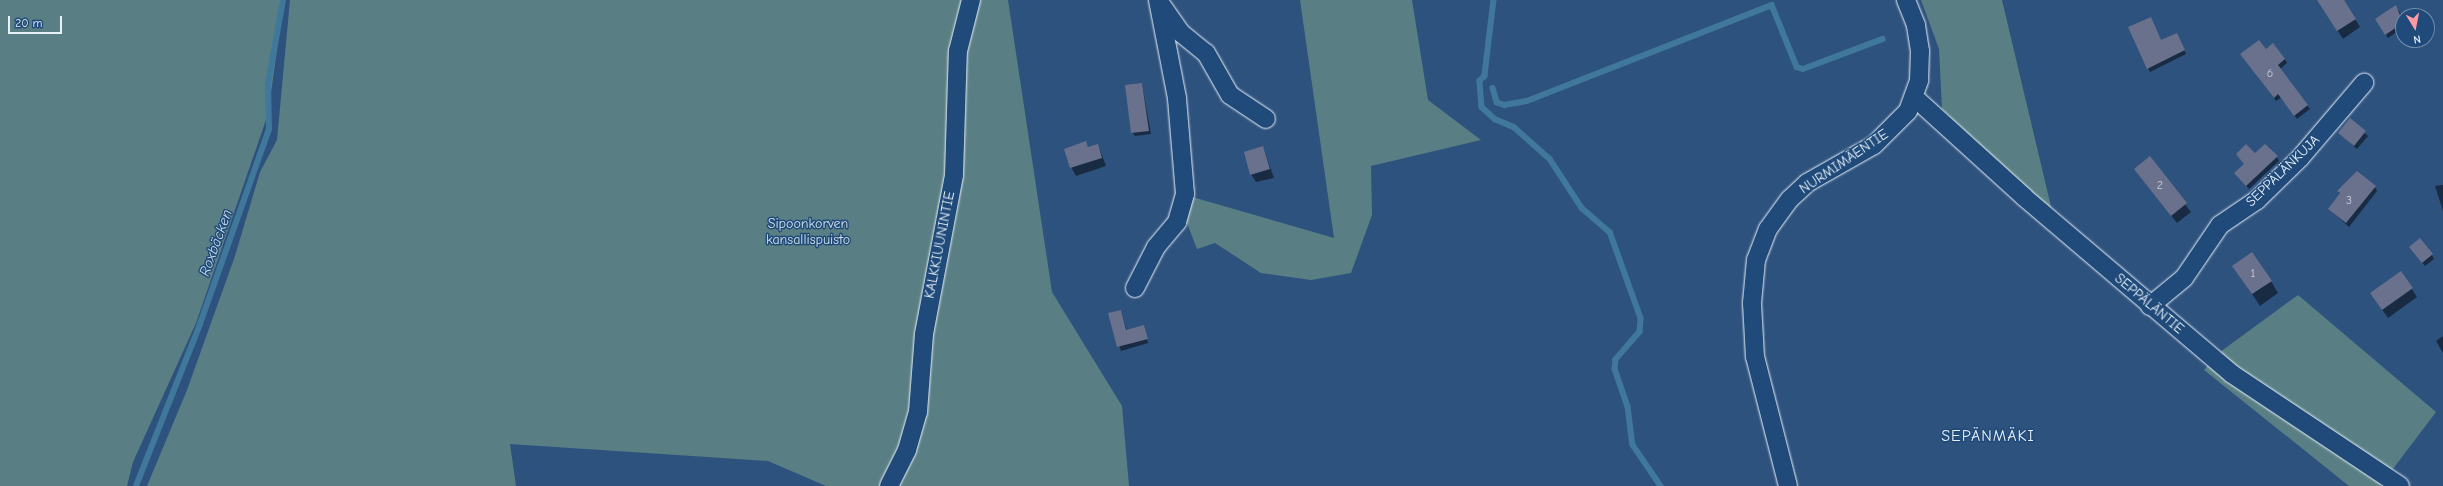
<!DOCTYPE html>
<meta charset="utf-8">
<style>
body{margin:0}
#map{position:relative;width:2443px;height:486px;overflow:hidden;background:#2e527e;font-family:"Comic Neue",sans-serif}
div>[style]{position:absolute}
.green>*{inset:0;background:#597f84}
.shadow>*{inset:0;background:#0007}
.stream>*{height:5.5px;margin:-2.75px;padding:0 2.75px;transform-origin:2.75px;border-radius:2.75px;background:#40789b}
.building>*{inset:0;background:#6a718d}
.roads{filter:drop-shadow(0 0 1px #e8f1f8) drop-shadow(0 0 1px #e8f1f8)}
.minor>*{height:18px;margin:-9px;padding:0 9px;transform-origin:9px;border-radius:9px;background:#1f4a7a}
span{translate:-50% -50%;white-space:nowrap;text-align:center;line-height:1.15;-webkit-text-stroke:3px #1f4a7a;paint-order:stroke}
.number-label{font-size:12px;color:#c8d1dd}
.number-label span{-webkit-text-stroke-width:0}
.street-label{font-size:14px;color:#e8f1f8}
.park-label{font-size:14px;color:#d3e0e7}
.water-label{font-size:15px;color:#cfdfea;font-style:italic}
.quarter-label{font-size:16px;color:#e8f1f8;letter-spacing:1px}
.north{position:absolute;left:2395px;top:8px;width:40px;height:40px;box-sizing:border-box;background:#1f4a7a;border:1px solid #6f8dac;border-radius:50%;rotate:170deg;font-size:11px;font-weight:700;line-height:16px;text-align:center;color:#e8f1f8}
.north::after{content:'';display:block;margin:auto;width:14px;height:18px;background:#ff9aa2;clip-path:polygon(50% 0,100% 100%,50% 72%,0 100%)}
.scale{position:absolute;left:8px;top:16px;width:54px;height:18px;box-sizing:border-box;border:2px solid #e8f1f8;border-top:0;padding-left:5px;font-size:12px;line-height:14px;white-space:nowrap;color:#e8f1f8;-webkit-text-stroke:3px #1f4a7a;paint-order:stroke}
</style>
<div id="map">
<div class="green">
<div style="clip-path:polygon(0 0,284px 0,268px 114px,196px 323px,133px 462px,127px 486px,0 486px)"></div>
<div style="clip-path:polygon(290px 0,1008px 0,1052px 292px,1122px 406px,1129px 486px,826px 486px,768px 461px,510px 444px,516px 486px,147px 486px,187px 390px,235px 256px,260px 172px,277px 140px)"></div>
<div style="clip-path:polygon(1300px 0,1412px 0,1428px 100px,1481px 140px,1371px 166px,1372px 215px,1351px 273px,1311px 280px,1261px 273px,1215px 243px,1197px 249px,1175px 192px,1334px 238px)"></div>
<div style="clip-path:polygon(1921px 0,2002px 0,2053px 215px,1942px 109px,1939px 49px)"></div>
<div style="clip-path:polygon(2298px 295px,2436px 412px,2380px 486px,2349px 486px,2204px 370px,2216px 355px)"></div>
</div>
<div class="shadow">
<div style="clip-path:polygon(2318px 0,2343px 0,2360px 27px,2343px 39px)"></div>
<div style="clip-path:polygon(2396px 7px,2403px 17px,2403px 28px,2388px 38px,2376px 20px)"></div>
<div style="clip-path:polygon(2179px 38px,2186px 54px,2150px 72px,2148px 68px,2161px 41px)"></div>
<div style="clip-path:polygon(2265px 50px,2285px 59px,2287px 63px,2280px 69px,2310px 109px,2297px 119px,2281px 98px,2276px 101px,2244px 58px)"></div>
<div style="clip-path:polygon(1142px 84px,1151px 134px,1135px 136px,1132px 132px)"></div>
<div style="clip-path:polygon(2350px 120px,2368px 136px,2357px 149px,2339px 133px)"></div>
<div style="clip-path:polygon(1086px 143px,1089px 148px,1098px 145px,1106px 166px,1076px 176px,1071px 167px)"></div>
<div style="clip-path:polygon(1263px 147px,1274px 178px,1256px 182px,1251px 174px)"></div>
<div style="clip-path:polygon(2237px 154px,2277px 157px,2279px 161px,2249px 189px,2236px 173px,2245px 164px)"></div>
<div style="clip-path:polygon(2149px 158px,2191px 212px,2177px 223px,2135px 169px)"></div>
<div style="clip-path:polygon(2443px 185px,2443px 211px,2435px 186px)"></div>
<div style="clip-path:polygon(2375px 187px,2377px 191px,2349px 227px,2329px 209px,2340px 194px,2339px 191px)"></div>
<div style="clip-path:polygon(2410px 247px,2432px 255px,2434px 259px,2425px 266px)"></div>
<div style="clip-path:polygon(2234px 266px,2271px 281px,2278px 293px,2260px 306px)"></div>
<div style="clip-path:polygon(2401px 272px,2417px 297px,2388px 318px,2376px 301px)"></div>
<div style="clip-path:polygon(1121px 311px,1127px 331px,1144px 326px,1148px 343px,1121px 351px,1109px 314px)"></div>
<div style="clip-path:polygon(2443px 336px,2443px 353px,2436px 341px)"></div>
</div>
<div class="stream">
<div style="left:1494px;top:0;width:77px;rotate:96.8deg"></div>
<div style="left:1485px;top:76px;width:7px;rotate:135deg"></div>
<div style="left:1480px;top:81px;width:26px;rotate:86deg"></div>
<div style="left:1482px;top:107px;width:18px;rotate:43deg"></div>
<div style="left:1495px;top:119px;width:21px;rotate:23deg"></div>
<div style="left:1514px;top:127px;width:48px;rotate:41.6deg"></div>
<div style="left:1550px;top:159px;width:59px;rotate:56.9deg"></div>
<div style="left:1582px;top:208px;width:37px;rotate:41deg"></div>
<div style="left:1610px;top:232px;width:91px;rotate:70.2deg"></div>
<div style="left:1641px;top:318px;width:14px;rotate:94deg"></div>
<div style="left:1640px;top:332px;width:37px;rotate:131deg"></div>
<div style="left:1616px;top:360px;width:9px;rotate:96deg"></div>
<div style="left:1615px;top:369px;width:39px;rotate:71deg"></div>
<div style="left:1628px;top:406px;width:39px;rotate:83deg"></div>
<div style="left:1633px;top:445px;width:50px;rotate:55.7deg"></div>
<div style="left:1493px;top:88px;width:15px;rotate:74deg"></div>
<div style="left:1497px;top:102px;width:8px;rotate:23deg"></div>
<div style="left:1504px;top:105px;width:23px;rotate:-10deg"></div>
<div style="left:1527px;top:101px;width:263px;rotate:-21.4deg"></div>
<div style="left:1772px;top:5px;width:67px;rotate:68deg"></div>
<div style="left:1797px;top:67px;width:6px;rotate:18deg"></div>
<div style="left:1803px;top:69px;width:85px;rotate:-20.6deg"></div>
<div style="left:136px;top:486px;width:174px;rotate:-68.4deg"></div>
<div style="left:200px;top:324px;width:207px;rotate:-70.5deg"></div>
<div style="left:269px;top:129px;width:45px;rotate:-91.3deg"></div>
<div style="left:268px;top:84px;width:85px;rotate:-79.9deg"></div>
</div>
<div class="building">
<div style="clip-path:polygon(2317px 0,2344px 0,2356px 19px,2337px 31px)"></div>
<div style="clip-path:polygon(2396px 5px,2403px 23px,2385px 35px,2375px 19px)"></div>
<div style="clip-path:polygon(2151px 17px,2161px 40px,2177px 33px,2185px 50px,2147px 69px,2128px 27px)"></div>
<div style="clip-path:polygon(2259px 40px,2266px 49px,2273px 43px,2285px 59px,2278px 65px,2308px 105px,2294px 116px,2278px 94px,2274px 98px,2240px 54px)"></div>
<div style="clip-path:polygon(1142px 83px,1149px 131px,1131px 133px,1125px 85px)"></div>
<div style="clip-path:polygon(2350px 118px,2366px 131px,2354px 146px,2338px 133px)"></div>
<div style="clip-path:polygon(1086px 141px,1088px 147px,1098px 144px,1102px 158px,1070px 168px,1064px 149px)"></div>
<div style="clip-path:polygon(2246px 144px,2255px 153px,2265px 144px,2278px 156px,2246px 186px,2234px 173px,2244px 164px,2236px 154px)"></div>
<div style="clip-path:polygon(1263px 146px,1270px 169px,1250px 175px,1244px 152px)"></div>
<div style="clip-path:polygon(2150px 156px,2187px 203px,2171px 216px,2134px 169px)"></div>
<div style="clip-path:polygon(2357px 171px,2376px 186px,2346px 223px,2328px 209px,2340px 193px,2337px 191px)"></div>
<div style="clip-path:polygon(2420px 238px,2433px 254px,2422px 263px,2409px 247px)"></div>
<div style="clip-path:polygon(2252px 252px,2272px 281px,2252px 294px,2232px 266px)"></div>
<div style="clip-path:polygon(2401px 271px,2413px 288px,2382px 310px,2370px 293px)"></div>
<div style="clip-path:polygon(1121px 310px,1126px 330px,1144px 325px,1148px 339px,1117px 347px,1108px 313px)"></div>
</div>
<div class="roads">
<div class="minor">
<div style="left:1162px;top:6px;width:33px;rotate:55deg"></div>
<div style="left:1181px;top:33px;width:32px;rotate:39deg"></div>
<div style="left:1206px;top:53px;width:48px;rotate:60.3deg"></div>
<div style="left:1230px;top:95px;width:43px;rotate:33.7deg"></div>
<div style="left:1915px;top:98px;width:147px;rotate:42.2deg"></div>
<div style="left:2024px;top:197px;width:273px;rotate:40.4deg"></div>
<div style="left:2232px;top:374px;width:202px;rotate:33.7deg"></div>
<div style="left:1135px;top:288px;width:46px;rotate:-62.9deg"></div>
<div style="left:1156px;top:247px;width:33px;rotate:-50deg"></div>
<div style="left:1177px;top:222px;width:29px;rotate:-74deg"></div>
<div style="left:1185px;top:194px;width:96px;rotate:-94.8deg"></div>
<div style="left:1177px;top:98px;width:100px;rotate:-101deg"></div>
<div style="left:2150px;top:306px;width:44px;rotate:-39.5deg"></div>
<div style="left:2184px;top:278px;width:64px;rotate:-55.8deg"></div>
<div style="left:2220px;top:225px;width:45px;rotate:-34deg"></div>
<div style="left:2257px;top:200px;width:60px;rotate:-44.3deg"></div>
<div style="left:2300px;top:158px;width:99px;rotate:-49.5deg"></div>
<div style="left:889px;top:486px;width:40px;rotate:-63.4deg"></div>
<div style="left:907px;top:450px;width:40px;rotate:-74deg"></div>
<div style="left:918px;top:412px;width:78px;rotate:-85.6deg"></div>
<div style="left:924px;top:334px;width:162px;rotate:-79.3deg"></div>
<div style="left:954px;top:175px;width:124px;rotate:-88.2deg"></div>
<div style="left:958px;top:51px;width:53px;rotate:-75.7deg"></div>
<div style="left:1788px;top:486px;width:133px;rotate:-104.3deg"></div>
<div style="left:1755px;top:357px;width:54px;rotate:-93.2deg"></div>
<div style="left:1752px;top:303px;width:43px;rotate:-84.7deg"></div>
<div style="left:1756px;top:260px;width:33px;rotate:-69deg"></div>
<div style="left:1768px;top:229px;width:37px;rotate:-54deg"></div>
<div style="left:1790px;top:199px;width:23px;rotate:-43deg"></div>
<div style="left:1807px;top:183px;width:77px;rotate:-29.6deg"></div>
<div style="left:1874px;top:145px;width:48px;rotate:-45deg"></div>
<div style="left:1908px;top:111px;width:33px;rotate:-70deg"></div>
<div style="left:1919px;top:80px;width:29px;rotate:-88deg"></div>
<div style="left:1920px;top:51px;width:26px;rotate:-99deg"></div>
<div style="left:1916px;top:25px;width:27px;rotate:-112deg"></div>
</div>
</div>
<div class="number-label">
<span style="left:2270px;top:74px">6</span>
<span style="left:2160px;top:186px">2</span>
<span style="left:2349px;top:201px">3</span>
<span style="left:2253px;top:274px">1</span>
</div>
<div class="street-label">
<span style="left:1844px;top:162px;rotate:-34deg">NURMIMÄENTIE</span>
<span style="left:2283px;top:171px;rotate:-44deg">SEPPÄLÄNKUJA</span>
<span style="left:940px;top:245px;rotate:-79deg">KALKKIUUNINTIE</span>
<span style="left:2149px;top:304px;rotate:40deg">SEPPÄLÄNTIE</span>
</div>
<div class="park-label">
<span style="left:808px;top:232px">Sipoonkorven<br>kansallispuisto</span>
</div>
<div class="water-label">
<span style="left:216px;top:243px;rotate:-70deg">Roxbäcken</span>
</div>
<div class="quarter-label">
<span style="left:1988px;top:436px">SEPÄNMÄKI</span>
</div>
<div class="north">N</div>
<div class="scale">20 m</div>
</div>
